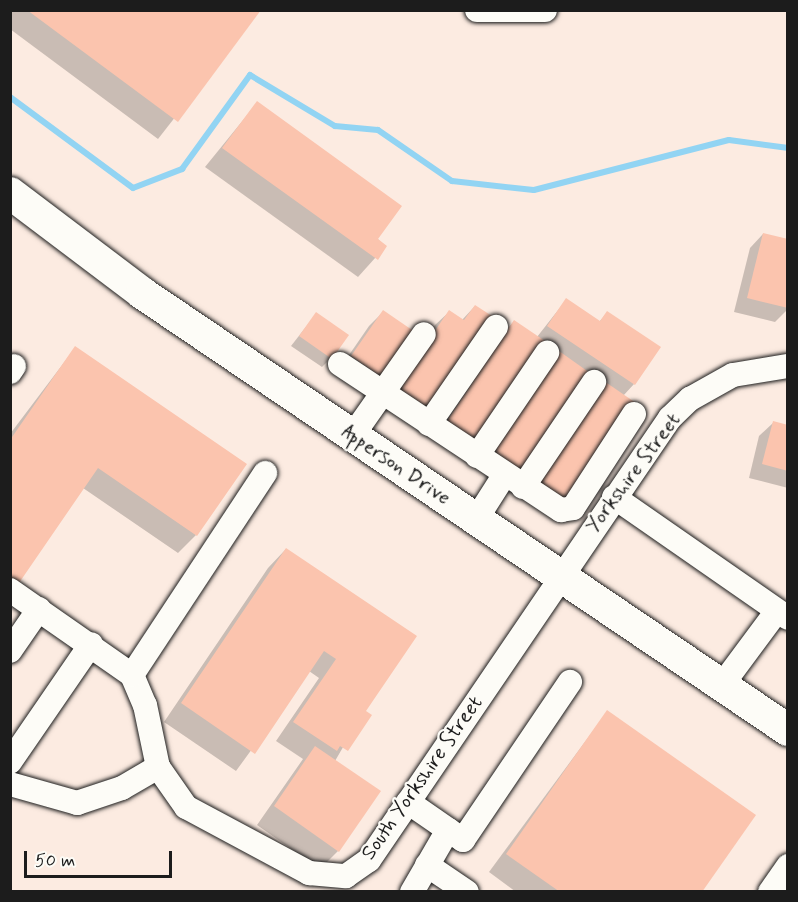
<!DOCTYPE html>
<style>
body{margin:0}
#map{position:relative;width:798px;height:902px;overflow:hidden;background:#fcebe1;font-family:Mynerve,sans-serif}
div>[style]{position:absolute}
.shadow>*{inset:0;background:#0003}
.stream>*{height:6px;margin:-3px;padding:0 3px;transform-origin:3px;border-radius:3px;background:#92d4f3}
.building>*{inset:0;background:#fbc4ae}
.roads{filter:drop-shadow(0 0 2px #1c1c1c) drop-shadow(0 0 2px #1c1c1c)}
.minor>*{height:24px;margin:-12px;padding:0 12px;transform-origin:12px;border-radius:12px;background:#fdfcf7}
.major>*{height:32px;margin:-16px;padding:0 16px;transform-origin:16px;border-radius:16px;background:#fdfcf7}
span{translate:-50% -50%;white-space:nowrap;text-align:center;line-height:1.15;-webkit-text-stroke:4.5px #fdfcf7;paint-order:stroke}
.street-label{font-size:21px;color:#1c1c1c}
.frame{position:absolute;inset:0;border:12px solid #1c1c1c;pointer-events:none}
.scale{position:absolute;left:24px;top:851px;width:148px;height:27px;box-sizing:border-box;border:3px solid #1c1c1c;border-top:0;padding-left:8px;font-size:18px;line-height:21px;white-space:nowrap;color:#1c1c1c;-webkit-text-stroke:4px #fdfcf7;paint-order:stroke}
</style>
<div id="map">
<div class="shadow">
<div style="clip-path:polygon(10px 10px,259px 10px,158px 139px,10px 29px)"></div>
<div style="clip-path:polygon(257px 103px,385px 247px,358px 277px,205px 167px)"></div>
<div style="clip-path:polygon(763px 234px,788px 240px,788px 309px,775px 322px,734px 312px,750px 248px)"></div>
<div style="clip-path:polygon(566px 300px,599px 322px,607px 313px,634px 384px,623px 396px,434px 435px,500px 336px,514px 322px,537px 337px)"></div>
<div style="clip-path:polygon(475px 306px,414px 422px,384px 401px,435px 325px,449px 312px,462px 320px)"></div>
<div style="clip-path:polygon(383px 312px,382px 377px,338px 371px,369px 326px)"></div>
<div style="clip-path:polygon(316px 314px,331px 358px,322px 367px,291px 346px)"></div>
<div style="clip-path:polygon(75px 348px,196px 535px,178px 553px,83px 488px,10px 590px,10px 434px)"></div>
<div style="clip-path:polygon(773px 423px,788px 426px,788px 488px,749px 478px,759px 436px)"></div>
<div style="clip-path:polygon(286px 549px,364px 711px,335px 761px,338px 851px,320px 869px,257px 825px,303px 759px,276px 741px,319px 678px,309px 671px,236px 771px,164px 722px,268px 568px)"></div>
<div style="clip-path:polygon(607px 712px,700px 892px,516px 892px,489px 872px)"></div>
</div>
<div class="stream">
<div style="left:10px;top:97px;width:153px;rotate:36.5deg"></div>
<div style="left:133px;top:188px;width:53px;rotate:-21.2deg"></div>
<div style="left:182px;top:169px;width:116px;rotate:-54.1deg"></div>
<div style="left:250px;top:75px;width:99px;rotate:31deg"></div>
<div style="left:335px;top:126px;width:43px;rotate:5.3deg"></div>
<div style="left:378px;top:130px;width:90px;rotate:34.6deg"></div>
<div style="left:452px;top:181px;width:82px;rotate:6.3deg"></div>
<div style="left:534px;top:190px;width:201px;rotate:-14.4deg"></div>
<div style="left:729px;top:140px;width:60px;rotate:7.7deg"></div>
</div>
<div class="building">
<div style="clip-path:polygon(27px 10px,261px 10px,178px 122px)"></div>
<div style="clip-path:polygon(257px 101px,402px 206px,378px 239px,387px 246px,378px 260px,222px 148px)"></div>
<div style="clip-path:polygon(763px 233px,788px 239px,788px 308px,747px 298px)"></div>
<div style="clip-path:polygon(566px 298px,600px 321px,607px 311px,661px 347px,635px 385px,547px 326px)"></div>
<div style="clip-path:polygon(475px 305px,492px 316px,429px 409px,397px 387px,449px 310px,464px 320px)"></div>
<div style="clip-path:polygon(383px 310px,415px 332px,383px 378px,351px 356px)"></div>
<div style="clip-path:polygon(316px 312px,349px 335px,332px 359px,299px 336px)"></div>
<div style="clip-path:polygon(514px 320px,545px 341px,478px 442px,447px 421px)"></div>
<div style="clip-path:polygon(75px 346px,247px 464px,197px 536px,98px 468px,19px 583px,10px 577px,10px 440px)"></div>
<div style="clip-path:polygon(559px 351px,590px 373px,523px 473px,491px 452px)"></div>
<div style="clip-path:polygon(604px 381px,636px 403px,568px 504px,536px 482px)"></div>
<div style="clip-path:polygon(773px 421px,788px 425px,788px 471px,762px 464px)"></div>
<div style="clip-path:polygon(286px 548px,417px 636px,366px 711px,372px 715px,348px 751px,340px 746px,337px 751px,293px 722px,336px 659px,324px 651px,255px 754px,181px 703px)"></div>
<div style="clip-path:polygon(607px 710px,756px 815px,702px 892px,560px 892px,506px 854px)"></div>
<div style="clip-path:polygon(315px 746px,381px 791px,339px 852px,274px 806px)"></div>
</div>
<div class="roads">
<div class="minor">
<div style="left:477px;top:10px;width:68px"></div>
<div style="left:340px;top:364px;width:265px;rotate:33.5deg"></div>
<div style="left:561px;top:510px;width:12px;rotate:-9deg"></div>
<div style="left:573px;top:508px;width:112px;rotate:-57deg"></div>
<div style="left:10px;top:372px;width:7px;rotate:-56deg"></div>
<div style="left:429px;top:424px;width:118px;rotate:-55.4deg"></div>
<div style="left:353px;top:435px;width:123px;rotate:-54.9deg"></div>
<div style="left:477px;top:456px;width:125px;rotate:-55.8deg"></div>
<div style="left:523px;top:487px;width:127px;rotate:-55.9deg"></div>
<div style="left:614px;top:497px;width:212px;rotate:34.8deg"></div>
<div style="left:477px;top:518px;width:52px;rotate:-57.5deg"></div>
<div style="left:10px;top:590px;width:149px;rotate:34.9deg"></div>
<div style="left:132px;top:675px;width:33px;rotate:67deg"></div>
<div style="left:145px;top:705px;width:63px;rotate:78.2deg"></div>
<div style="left:158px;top:767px;width:49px;rotate:55deg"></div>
<div style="left:186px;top:807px;width:140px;rotate:28.2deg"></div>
<div style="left:309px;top:873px;width:37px;rotate:5deg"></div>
<div style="left:346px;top:876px;width:28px;rotate:-35deg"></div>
<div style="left:369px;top:860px;width:535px;rotate:-55.75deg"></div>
<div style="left:670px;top:418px;width:28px;rotate:-44deg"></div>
<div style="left:690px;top:399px;width:49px;rotate:-29.2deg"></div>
<div style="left:733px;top:375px;width:56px;rotate:-9.3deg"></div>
<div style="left:10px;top:651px;width:51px;rotate:-55.4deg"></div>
<div style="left:132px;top:675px;width:242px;rotate:-56.6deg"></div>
<div style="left:722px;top:685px;width:92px;rotate:-53.4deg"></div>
<div style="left:10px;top:762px;width:143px;rotate:-55.5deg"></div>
<div style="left:10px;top:784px;width:70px;rotate:15.8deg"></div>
<div style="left:77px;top:803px;width:47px;rotate:-18.4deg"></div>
<div style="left:122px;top:788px;width:42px;rotate:-30.3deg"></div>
<div style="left:408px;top:802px;width:67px;rotate:34.6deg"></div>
<div style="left:463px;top:840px;width:191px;rotate:-55.9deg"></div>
<div style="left:427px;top:865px;width:48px;rotate:34deg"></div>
<div style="left:412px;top:892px;width:72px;rotate:-59.9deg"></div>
<div style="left:770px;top:892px;width:32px;rotate:-55deg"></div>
</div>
<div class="major">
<div style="left:10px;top:193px;width:166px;rotate:37.1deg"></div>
<div style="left:142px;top:293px;width:780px;rotate:34.08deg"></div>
</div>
</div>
<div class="street-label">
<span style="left:396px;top:465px;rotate:34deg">Apperson Drive</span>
<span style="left:633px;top:473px;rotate:-53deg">Yorkshire Street</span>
<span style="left:422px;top:778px;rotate:-55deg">South Yorkshire Street</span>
</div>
<div class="frame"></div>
<div class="scale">50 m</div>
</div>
